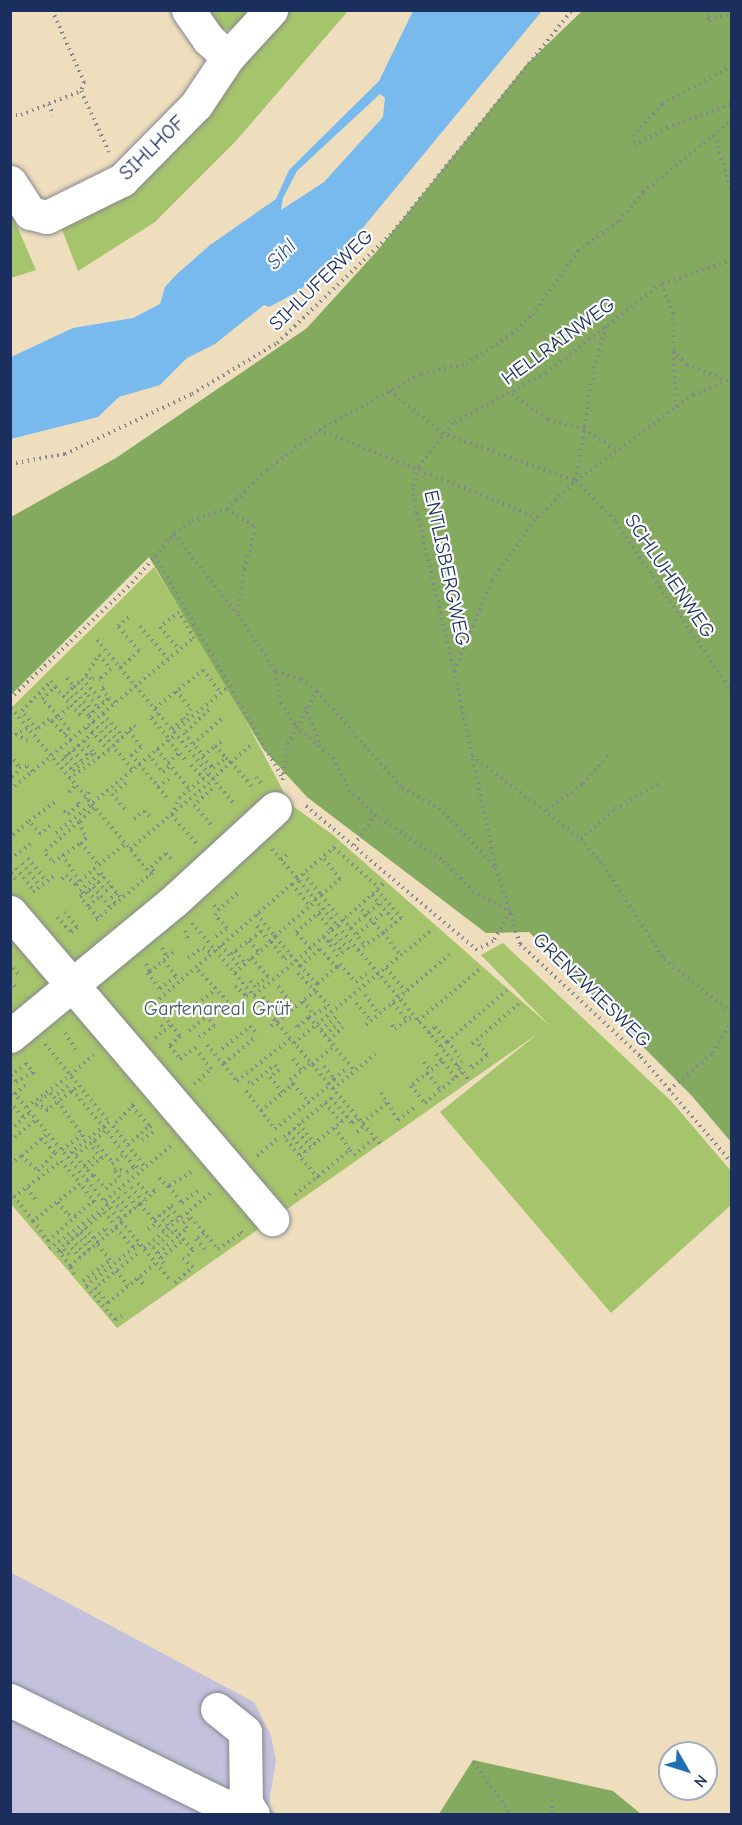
<!DOCTYPE html>
<meta charset="utf-8">
<style>
body{margin:0}
#map{position:relative;width:742px;height:1825px;overflow:hidden;background:#eedebd;font-family:"Comic Neue",sans-serif}
div>[style]{position:absolute}
.industrial>*{inset:0;background:#c3c1db}
.green>*{inset:0;background:#a5c46c}
.forest>*{inset:0;background:#84aa60}
.water>*{inset:0;background:#79baee}
.path>*{height:4px;margin-top:-2px;transform-origin:0;background:repeating-linear-gradient(90deg,#84868e 0 1.5px,transparent 0 6px)}
.roads{filter:drop-shadow(0 0 2px #84868e) drop-shadow(0 0 2px #84868e)}
.minor>*{height:33px;margin:-16.5px;padding:0 16.5px;transform-origin:16.5px;border-radius:16.5px;background:#fff}
span{translate:-50% -50%;white-space:nowrap;text-align:center;line-height:1.15;-webkit-text-stroke:4.5px #fff;paint-order:stroke}
.street-label{font-size:20px;color:#1b2f5e}
.park-label{font-size:20px;color:#445c62}
.water-label{font-size:21px;color:#375989;font-style:italic}
.frame{position:absolute;inset:0;border:12px solid #1b2f5e;pointer-events:none}
.north{position:absolute;left:658px;top:1741px;width:60px;height:60px;box-sizing:border-box;background:#fff;border:2px solid #a4acbf;border-radius:50%;rotate:129deg;font-size:16px;font-weight:700;line-height:24px;text-align:center;color:#1b2f5e}
.north::after{content:'';display:block;margin:auto;width:21px;height:27px;background:#1f6fb2;clip-path:polygon(50% 0,100% 100%,50% 72%,0 100%)}
</style>
<div id="map">
<div class="industrial">
<div style="clip-path:polygon(10px 1572px,254px 1702px,271px 1736px,276px 1761px,268px 1809px,278px 1814px,11px 1814px)"></div>
</div>
<div class="green">
<div style="clip-path:polygon(198px 11px,263px 11px,238px 30px,222px 29px)"></div>
<div style="clip-path:polygon(285px 11px,348px 11px,235px 142px,155px 222px,78px 271px,59px 222px)"></div>
<div style="clip-path:polygon(10px 210px,36px 270px,11px 278px,10px 278px)"></div>
<div style="clip-path:polygon(154px 567px,228px 687px,290px 804px,333px 835px,550px 1026px,481px 955px,503px 943px,672px 1102px,731px 1171px,731px 1205px,611px 1313px,440px 1112px,540px 1032px,117px 1328px,11px 1204px,10px 709px)"></div>
</div>
<div class="forest">
<div style="clip-path:polygon(582px 11px,731px 11px,731px 1142px,692px 1096px,529px 932px,486px 933px,307px 797px,263px 749px,149px 557px,11px 695px,11px 517px,116px 458px,307px 328px,377px 251px,526px 65px)"></div>
<div style="clip-path:polygon(473px 1760px,613px 1791px,641px 1814px,439px 1814px)"></div>
</div>
<div class="water">
<div style="clip-path:polygon(evenodd,413px 11px,542px 11px,342px 253px,299px 291px,269px 307px,264px 305px,215px 344px,187px 358px,160px 385px,119px 397px,98px 417px,11px 439px,11px 357px,73px 328px,133px 318px,160px 304px,165px 287px,177px 274px,210px 245px,276px 199px,289px 170px,379px 81px,413px 11px,380px 94px,385px 98px,383px 117px,324px 182px,281px 210px,283px 198px,297px 171px,380px 94px)"></div>
</div>
<div class="path">
<div style="left:52px;top:10px;width:79px;rotate:66deg"></div>
<div style="left:84px;top:82px;width:9px;rotate:108deg"></div>
<div style="left:81px;top:91px;width:67px;rotate:65.3deg"></div>
<div style="left:713px;top:10px;width:10px;rotate:127deg"></div>
<div style="left:707px;top:18px;width:3px;rotate:45deg"></div>
<div style="left:709px;top:20px;width:24px;rotate:-15deg"></div>
<div style="left:732px;top:66px;width:80px;rotate:151.5deg"></div>
<div style="left:662px;top:104px;width:42px;rotate:132.1deg"></div>
<div style="left:634px;top:135px;width:10px;rotate:90deg"></div>
<div style="left:634px;top:145px;width:37px;rotate:-27deg"></div>
<div style="left:667px;top:128px;width:69px;rotate:-20.3deg"></div>
<div style="left:49px;top:104px;width:12px;rotate:70deg"></div>
<div style="left:10px;top:115px;width:11px"></div>
<div style="left:21px;top:115px;width:65px;rotate:-21.8deg"></div>
<div style="left:714px;top:135px;width:61px;rotate:72.8deg"></div>
<div style="left:732px;top:260px;width:75px;rotate:161.3deg"></div>
<div style="left:661px;top:284px;width:145px;rotate:142.3deg"></div>
<div style="left:546px;top:373px;width:106px;rotate:151.7deg"></div>
<div style="left:453px;top:423px;width:56px;rotate:128.5deg"></div>
<div style="left:418px;top:467px;width:22px;rotate:103deg"></div>
<div style="left:413px;top:488px;width:25px;rotate:81deg"></div>
<div style="left:417px;top:513px;width:162px;rotate:76.8deg"></div>
<div style="left:454px;top:671px;width:99px;rotate:-67.3deg"></div>
<div style="left:492px;top:580px;width:77px;rotate:-54.5deg"></div>
<div style="left:537px;top:517px;width:53px;rotate:-42.7deg"></div>
<div style="left:576px;top:481px;width:145px;rotate:-36.3deg"></div>
<div style="left:693px;top:395px;width:42px;rotate:-22.3deg"></div>
<div style="left:661px;top:284px;width:30px;rotate:67deg"></div>
<div style="left:673px;top:312px;width:39px;rotate:90deg"></div>
<div style="left:673px;top:351px;width:20px;rotate:45deg"></div>
<div style="left:687px;top:365px;width:42px;rotate:21deg"></div>
<div style="left:674px;top:352px;width:55px;rotate:87.9deg"></div>
<div style="left:390px;top:391px;width:67px;rotate:38.9deg"></div>
<div style="left:442px;top:433px;width:142px;rotate:19.7deg"></div>
<div style="left:576px;top:481px;width:57px;rotate:45.7deg"></div>
<div style="left:616px;top:522px;width:207px;rotate:55.8deg"></div>
<div style="left:512px;top:394px;width:44px;rotate:35.8deg"></div>
<div style="left:548px;top:420px;width:37px;rotate:14deg"></div>
<div style="left:584px;top:429px;width:38px;rotate:33deg"></div>
<div style="left:319px;top:430px;width:116px;rotate:-28.8deg"></div>
<div style="left:421px;top:374px;width:46px;rotate:-12.5deg"></div>
<div style="left:466px;top:364px;width:55px;rotate:-33.1deg"></div>
<div style="left:512px;top:334px;width:28px;rotate:-44deg"></div>
<div style="left:532px;top:315px;width:79px;rotate:-54.3deg"></div>
<div style="left:578px;top:251px;width:51px;rotate:-36.2deg"></div>
<div style="left:619px;top:221px;width:38px;rotate:-50deg"></div>
<div style="left:643px;top:192px;width:114px;rotate:-39deg"></div>
<div style="left:10px;top:464px;width:56px;rotate:-10.3deg"></div>
<div style="left:65px;top:454px;width:140px;rotate:-25.3deg"></div>
<div style="left:192px;top:394px;width:99px;rotate:-31deg"></div>
<div style="left:277px;top:343px;width:161px;rotate:-43.7deg"></div>
<div style="left:393px;top:232px;width:285px;rotate:-51.1deg"></div>
<div style="left:576px;top:480px;width:113px;rotate:-80.9deg"></div>
<div style="left:594px;top:368px;width:44px;rotate:-74.1deg"></div>
<div style="left:227px;top:509px;width:34px;rotate:32deg"></div>
<div style="left:256px;top:527px;width:44px;rotate:105.9deg"></div>
<div style="left:244px;top:569px;width:45px;rotate:97.6deg"></div>
<div style="left:174px;top:534px;width:103px;rotate:51.7deg"></div>
<div style="left:238px;top:615px;width:69px;rotate:56.3deg"></div>
<div style="left:276px;top:672px;width:26px;rotate:16deg"></div>
<div style="left:301px;top:679px;width:20px;rotate:37deg"></div>
<div style="left:317px;top:691px;width:129px;rotate:48.8deg"></div>
<div style="left:402px;top:788px;width:42px;rotate:28.4deg"></div>
<div style="left:439px;top:808px;width:83px;rotate:46.5deg"></div>
<div style="left:155px;top:556px;width:257px;rotate:60.1deg"></div>
<div style="left:140px;top:626px;width:43px;rotate:49.7deg"></div>
<div style="left:97px;top:640px;width:215px;rotate:50.1deg"></div>
<div style="left:99px;top:655px;width:18px;rotate:49deg"></div>
<div style="left:111px;top:669px;width:15px;rotate:138deg"></div>
<div style="left:100px;top:679px;width:9px;rotate:180deg"></div>
<div style="left:91px;top:679px;width:6px;rotate:-141deg"></div>
<div style="left:86px;top:675px;width:24px;rotate:-57deg"></div>
<div style="left:120px;top:668px;width:25px;rotate:-42deg"></div>
<div style="left:139px;top:651px;width:33px;rotate:-130deg"></div>
<div style="left:118px;top:626px;width:16px;rotate:-40deg"></div>
<div style="left:454px;top:671px;width:201px;rotate:78deg"></div>
<div style="left:496px;top:868px;width:80px;rotate:72.5deg"></div>
<div style="left:520px;top:944px;width:166px;rotate:43deg"></div>
<div style="left:641px;top:1057px;width:140px;rotate:49.4deg"></div>
<div style="left:276px;top:672px;width:31px;rotate:81deg"></div>
<div style="left:281px;top:703px;width:27px;rotate:57deg"></div>
<div style="left:296px;top:726px;width:49px;rotate:40.9deg"></div>
<div style="left:333px;top:758px;width:36px;rotate:63deg"></div>
<div style="left:349px;top:790px;width:36px;rotate:44deg"></div>
<div style="left:375px;top:815px;width:82px;rotate:34.1deg"></div>
<div style="left:443px;top:861px;width:42px;rotate:45deg"></div>
<div style="left:473px;top:891px;width:43px;rotate:29.6deg"></div>
<div style="left:510px;top:912px;width:34px;rotate:120deg"></div>
<div style="left:493px;top:941px;width:18px;rotate:151deg"></div>
<div style="left:477px;top:950px;width:225px;rotate:-139.9deg"></div>
<div style="left:87px;top:676px;width:6px;rotate:149deg"></div>
<div style="left:82px;top:679px;width:33px;rotate:47deg"></div>
<div style="left:67px;top:678px;width:11px;rotate:52deg"></div>
<div style="left:74px;top:687px;width:11px;rotate:-45deg"></div>
<div style="left:78px;top:683px;width:14px;rotate:56deg"></div>
<div style="left:104px;top:687px;width:3px;rotate:135deg"></div>
<div style="left:102px;top:689px;width:11px;rotate:52deg"></div>
<div style="left:72px;top:688px;width:6px;rotate:141deg"></div>
<div style="left:67px;top:692px;width:33px;rotate:47deg"></div>
<div style="left:72px;top:688px;width:32px;rotate:49deg"></div>
<div style="left:176px;top:691px;width:23px;rotate:50deg"></div>
<div style="left:191px;top:709px;width:12px;rotate:125deg"></div>
<div style="left:88px;top:695px;width:16px;rotate:52deg"></div>
<div style="left:10px;top:699px;width:168px;rotate:-43.6deg"></div>
<div style="left:132px;top:583px;width:65px;rotate:-49.4deg"></div>
<div style="left:174px;top:534px;width:22px;rotate:-36deg"></div>
<div style="left:192px;top:521px;width:37px;rotate:-19deg"></div>
<div style="left:227px;top:509px;width:56px;rotate:-44.3deg"></div>
<div style="left:267px;top:470px;width:66px;rotate:-37.6deg"></div>
<div style="left:319px;top:430px;width:235px;rotate:21.8deg"></div>
<div style="left:305px;top:707px;width:38px;rotate:68deg"></div>
<div style="left:11px;top:708px;width:222px;rotate:49.9deg"></div>
<div style="left:155px;top:708px;width:61px;rotate:-38.4deg"></div>
<div style="left:203px;top:670px;width:29px;rotate:52deg"></div>
<div style="left:209px;top:710px;width:34px;rotate:137deg"></div>
<div style="left:184px;top:733px;width:30px;rotate:50deg"></div>
<div style="left:203px;top:756px;width:16px;rotate:-40deg"></div>
<div style="left:158px;top:713px;width:9px;rotate:144deg"></div>
<div style="left:151px;top:718px;width:28px;rotate:49deg"></div>
<div style="left:103px;top:714px;width:29px;rotate:49deg"></div>
<div style="left:58px;top:716px;width:23px;rotate:-133deg"></div>
<div style="left:42px;top:699px;width:18px;rotate:-43deg"></div>
<div style="left:55px;top:687px;width:24px;rotate:48deg"></div>
<div style="left:57px;top:717px;width:6px;rotate:141deg"></div>
<div style="left:52px;top:721px;width:18px;rotate:47deg"></div>
<div style="left:52px;top:721px;width:4px;rotate:-146deg"></div>
<div style="left:49px;top:719px;width:16px;rotate:140deg"></div>
<div style="left:37px;top:729px;width:23px;rotate:-130deg"></div>
<div style="left:22px;top:711px;width:42px;rotate:-46deg"></div>
<div style="left:51px;top:681px;width:7px;rotate:56deg"></div>
<div style="left:93px;top:722px;width:31px;rotate:50deg"></div>
<div style="left:94px;top:722px;width:8px;rotate:-130deg"></div>
<div style="left:89px;top:716px;width:27px;rotate:-42deg"></div>
<div style="left:109px;top:698px;width:9px;rotate:36deg"></div>
<div style="left:102px;top:722px;width:25px;rotate:50deg"></div>
<div style="left:172px;top:729px;width:16px;rotate:-40deg"></div>
<div style="left:184px;top:719px;width:6px;rotate:-121deg"></div>
<div style="left:129px;top:731px;width:20px;rotate:53deg"></div>
<div style="left:141px;top:747px;width:13px;rotate:141deg"></div>
<div style="left:131px;top:755px;width:9px;rotate:49deg"></div>
<div style="left:174px;top:732px;width:70px;rotate:-39.8deg"></div>
<div style="left:93px;top:733px;width:40px;rotate:140deg"></div>
<div style="left:62px;top:759px;width:16px;rotate:47deg"></div>
<div style="left:73px;top:771px;width:28px;rotate:-41deg"></div>
<div style="left:94px;top:753px;width:8px;rotate:45deg"></div>
<div style="left:16px;top:734px;width:14px;rotate:30deg"></div>
<div style="left:10px;top:738px;width:20px;rotate:-30deg"></div>
<div style="left:168px;top:740px;width:28px;rotate:49deg"></div>
<div style="left:71px;top:741px;width:10px;rotate:-135deg"></div>
<div style="left:64px;top:734px;width:7px;rotate:-45deg"></div>
<div style="left:69px;top:729px;width:17px;rotate:-130deg"></div>
<div style="left:58px;top:716px;width:17px;rotate:-40deg"></div>
<div style="left:71px;top:705px;width:16px;rotate:47deg"></div>
<div style="left:84px;top:741px;width:16px;rotate:50deg"></div>
<div style="left:221px;top:742px;width:7px;rotate:146deg"></div>
<div style="left:215px;top:746px;width:16px;rotate:47deg"></div>
<div style="left:193px;top:744px;width:38px;rotate:-41deg"></div>
<div style="left:78px;top:745px;width:16px;rotate:47deg"></div>
<div style="left:250px;top:746px;width:25px;rotate:140deg"></div>
<div style="left:231px;top:762px;width:35px;rotate:50deg"></div>
<div style="left:157px;top:749px;width:51px;rotate:51.3deg"></div>
<div style="left:73px;top:750px;width:16px;rotate:52deg"></div>
<div style="left:67px;top:754px;width:17px;rotate:50deg"></div>
<div style="left:10px;top:755px;width:15px;rotate:53deg"></div>
<div style="left:19px;top:767px;width:8px;rotate:-7deg"></div>
<div style="left:27px;top:766px;width:8px;rotate:45deg"></div>
<div style="left:472px;top:756px;width:137px;rotate:37.3deg"></div>
<div style="left:581px;top:839px;width:34px;rotate:50deg"></div>
<div style="left:603px;top:865px;width:112px;rotate:57deg"></div>
<div style="left:664px;top:959px;width:87px;rotate:38.5deg"></div>
<div style="left:202px;top:757px;width:16px;rotate:45deg"></div>
<div style="left:213px;top:768px;width:16px;rotate:-38deg"></div>
<div style="left:226px;top:758px;width:6px;rotate:39deg"></div>
<div style="left:231px;top:762px;width:25px;rotate:137deg"></div>
<div style="left:152px;top:759px;width:17px;rotate:50deg"></div>
<div style="left:163px;top:772px;width:9px;rotate:-41deg"></div>
<div style="left:168px;top:763px;width:15px;rotate:-42deg"></div>
<div style="left:139px;top:764px;width:30px;rotate:50deg"></div>
<div style="left:191px;top:765px;width:19px;rotate:47deg"></div>
<div style="left:132px;top:769px;width:30px;rotate:-130deg"></div>
<div style="left:113px;top:746px;width:29px;rotate:-44deg"></div>
<div style="left:134px;top:726px;width:5px;rotate:22deg"></div>
<div style="left:12px;top:777px;width:12px;rotate:-42deg"></div>
<div style="left:256px;top:777px;width:9px;rotate:54deg"></div>
<div style="left:69px;top:779px;width:49px;rotate:-35.9deg"></div>
<div style="left:109px;top:750px;width:32px;rotate:-134deg"></div>
<div style="left:169px;top:779px;width:14px;rotate:144deg"></div>
<div style="left:158px;top:787px;width:17px;rotate:50deg"></div>
<div style="left:283px;top:780px;width:36px;rotate:-82deg"></div>
<div style="left:288px;top:744px;width:60px;rotate:-61.3deg"></div>
<div style="left:126px;top:783px;width:18px;rotate:142deg"></div>
<div style="left:112px;top:794px;width:23px;rotate:50deg"></div>
<div style="left:212px;top:789px;width:24px;rotate:138deg"></div>
<div style="left:194px;top:805px;width:29px;rotate:49deg"></div>
<div style="left:10px;top:790px;width:239px;rotate:-39.6deg"></div>
<div style="left:194px;top:638px;width:30px;rotate:-120deg"></div>
<div style="left:179px;top:612px;width:24px;rotate:142deg"></div>
<div style="left:160px;top:627px;width:30px;rotate:50deg"></div>
<div style="left:69px;top:792px;width:8px;rotate:-45deg"></div>
<div style="left:86px;top:799px;width:12px;rotate:-70deg"></div>
<div style="left:94px;top:808px;width:21px;rotate:137deg"></div>
<div style="left:79px;top:822px;width:17px;rotate:66deg"></div>
<div style="left:86px;top:838px;width:7px;rotate:135deg"></div>
<div style="left:81px;top:843px;width:28px;rotate:51deg"></div>
<div style="left:99px;top:865px;width:33px;rotate:-39deg"></div>
<div style="left:547px;top:810px;width:44px;rotate:-35.8deg"></div>
<div style="left:583px;top:784px;width:41px;rotate:-48.9deg"></div>
<div style="left:64px;top:811px;width:5px;rotate:37deg"></div>
<div style="left:68px;top:814px;width:15px;rotate:-42deg"></div>
<div style="left:79px;top:804px;width:5px;rotate:-127deg"></div>
<div style="left:134px;top:819px;width:13px;rotate:-39deg"></div>
<div style="left:144px;top:811px;width:8px;rotate:45deg"></div>
<div style="left:79px;top:822px;width:43px;rotate:139.7deg"></div>
<div style="left:46px;top:850px;width:4px;rotate:90deg"></div>
<div style="left:46px;top:854px;width:11px;rotate:49deg"></div>
<div style="left:53px;top:862px;width:34px;rotate:-34deg"></div>
<div style="left:50px;top:826px;width:13px;rotate:141deg"></div>
<div style="left:40px;top:834px;width:17px;rotate:-130deg"></div>
<div style="left:29px;top:821px;width:32px;rotate:-36deg"></div>
<div style="left:56px;top:833px;width:156px;rotate:-39.5deg"></div>
<div style="left:13px;top:835px;width:21px;rotate:-41deg"></div>
<div style="left:581px;top:839px;width:45px;rotate:-41.4deg"></div>
<div style="left:615px;top:809px;width:51px;rotate:-30.6deg"></div>
<div style="left:196px;top:843px;width:37px;rotate:-131deg"></div>
<div style="left:172px;top:815px;width:18px;rotate:-68deg"></div>
<div style="left:179px;top:798px;width:38px;rotate:-39deg"></div>
<div style="left:354px;top:845px;width:37px;rotate:-55deg"></div>
<div style="left:334px;top:848px;width:60px;rotate:41.6deg"></div>
<div style="left:130px;top:849px;width:109px;rotate:-39.8deg"></div>
<div style="left:272px;top:849px;width:305px;rotate:49.5deg"></div>
<div style="left:62px;top:855px;width:32px;rotate:56deg"></div>
<div style="left:28px;top:858px;width:29px;rotate:52deg"></div>
<div style="left:10px;top:859px;width:30px;rotate:-37deg"></div>
<div style="left:281px;top:860px;width:11px;rotate:-41deg"></div>
<div style="left:22px;top:863px;width:29px;rotate:52deg"></div>
<div style="left:16px;top:868px;width:29px;rotate:52deg"></div>
<div style="left:11px;top:873px;width:12px;rotate:55deg"></div>
<div style="left:303px;top:874px;width:28px;rotate:49deg"></div>
<div style="left:321px;top:895px;width:25px;rotate:-40deg"></div>
<div style="left:340px;top:879px;width:28px;rotate:-128deg"></div>
<div style="left:104px;top:877px;width:27px;rotate:51deg"></div>
<div style="left:62px;top:879px;width:6px;rotate:-45deg"></div>
<div style="left:66px;top:875px;width:14px;rotate:45deg"></div>
<div style="left:76px;top:885px;width:30px;rotate:-41deg"></div>
<div style="left:297px;top:879px;width:52px;rotate:-40.4deg"></div>
<div style="left:298px;top:880px;width:7px;rotate:146deg"></div>
<div style="left:292px;top:884px;width:28px;rotate:51deg"></div>
<div style="left:98px;top:882px;width:12px;rotate:48deg"></div>
<div style="left:106px;top:891px;width:8px;rotate:-40deg"></div>
<div style="left:383px;top:884px;width:8px;rotate:135deg"></div>
<div style="left:377px;top:890px;width:37px;rotate:49deg"></div>
<div style="left:401px;top:918px;width:23px;rotate:140deg"></div>
<div style="left:383px;top:933px;width:28px;rotate:52deg"></div>
<div style="left:93px;top:887px;width:12px;rotate:48deg"></div>
<div style="left:33px;top:892px;width:29px;rotate:-38deg"></div>
<div style="left:83px;top:894px;width:4px;rotate:-135deg"></div>
<div style="left:80px;top:891px;width:28px;rotate:-41deg"></div>
<div style="left:101px;top:873px;width:5px;rotate:53deg"></div>
<div style="left:104px;top:877px;width:21px;rotate:139deg"></div>
<div style="left:372px;top:895px;width:37px;rotate:49deg"></div>
<div style="left:315px;top:899px;width:7px;rotate:-34deg"></div>
<div style="left:321px;top:895px;width:27px;rotate:51deg"></div>
<div style="left:115px;top:903px;width:6px;rotate:-129deg"></div>
<div style="left:111px;top:898px;width:8px;rotate:-40deg"></div>
<div style="left:214px;top:905px;width:6px;rotate:51deg"></div>
<div style="left:218px;top:910px;width:26px;rotate:-40deg"></div>
<div style="left:88px;top:906px;width:12px;rotate:-132deg"></div>
<div style="left:80px;top:897px;width:10px;rotate:-37deg"></div>
<div style="left:88px;top:891px;width:11px;rotate:52deg"></div>
<div style="left:257px;top:914px;width:28px;rotate:51deg"></div>
<div style="left:275px;top:936px;width:8px;rotate:130deg"></div>
<div style="left:318px;top:914px;width:20px;rotate:49deg"></div>
<div style="left:57px;top:917px;width:21px;rotate:47deg"></div>
<div style="left:71px;top:932px;width:8px;rotate:-40deg"></div>
<div style="left:77px;top:927px;width:19px;rotate:-129deg"></div>
<div style="left:98px;top:918px;width:16px;rotate:-130deg"></div>
<div style="left:88px;top:906px;width:16px;rotate:-38deg"></div>
<div style="left:101px;top:896px;width:16px;rotate:52deg"></div>
<div style="left:343px;top:919px;width:33px;rotate:50deg"></div>
<div style="left:96px;top:920px;width:76px;rotate:-40.2deg"></div>
<div style="left:154px;top:871px;width:5px;rotate:-127deg"></div>
<div style="left:151px;top:867px;width:21px;rotate:-43deg"></div>
<div style="left:166px;top:853px;width:12px;rotate:48deg"></div>
<div style="left:192px;top:923px;width:290px;rotate:49.6deg"></div>
<div style="left:257px;top:926px;width:19px;rotate:51deg"></div>
<div style="left:350px;top:928px;width:38px;rotate:-40deg"></div>
<div style="left:332px;top:930px;width:28px;rotate:49deg"></div>
<div style="left:185px;top:931px;width:9px;rotate:69deg"></div>
<div style="left:357px;top:934px;width:36px;rotate:-39deg"></div>
<div style="left:216px;top:937px;width:14px;rotate:-39deg"></div>
<div style="left:227px;top:928px;width:18px;rotate:-133deg"></div>
<div style="left:215px;top:915px;width:6px;rotate:-59deg"></div>
<div style="left:324px;top:937px;width:5px;rotate:53deg"></div>
<div style="left:327px;top:941px;width:1px;rotate:45deg"></div>
<div style="left:328px;top:942px;width:4px;rotate:-45deg"></div>
<div style="left:331px;top:939px;width:18px;rotate:47deg"></div>
<div style="left:343px;top:952px;width:6px;rotate:141deg"></div>
<div style="left:338px;top:956px;width:19px;rotate:-126deg"></div>
<div style="left:249px;top:941px;width:15px;rotate:48deg"></div>
<div style="left:221px;top:945px;width:30px;rotate:50deg"></div>
<div style="left:162px;top:948px;width:10px;rotate:61deg"></div>
<div style="left:167px;top:957px;width:10px;rotate:-37deg"></div>
<div style="left:310px;top:948px;width:21px;rotate:-131deg"></div>
<div style="left:296px;top:932px;width:35px;rotate:-40deg"></div>
<div style="left:358px;top:950px;width:30px;rotate:-34deg"></div>
<div style="left:383px;top:933px;width:36px;rotate:-132deg"></div>
<div style="left:235px;top:951px;width:16px;rotate:50deg"></div>
<div style="left:231px;top:954px;width:38px;rotate:-37deg"></div>
<div style="left:188px;top:958px;width:18px;rotate:-34deg"></div>
<div style="left:203px;top:948px;width:10px;rotate:29deg"></div>
<div style="left:252px;top:958px;width:25px;rotate:-40deg"></div>
<div style="left:271px;top:942px;width:22px;rotate:51deg"></div>
<div style="left:285px;top:959px;width:7px;rotate:-34deg"></div>
<div style="left:146px;top:964px;width:9px;rotate:63deg"></div>
<div style="left:150px;top:972px;width:23px;rotate:-41deg"></div>
<div style="left:300px;top:966px;width:26px;rotate:-40deg"></div>
<div style="left:320px;top:949px;width:25px;rotate:47deg"></div>
<div style="left:337px;top:967px;width:26px;rotate:140deg"></div>
<div style="left:317px;top:984px;width:25px;rotate:-133deg"></div>
<div style="left:300px;top:966px;width:6px;rotate:-129deg"></div>
<div style="left:296px;top:961px;width:108px;rotate:-41.2deg"></div>
<div style="left:337px;top:967px;width:4px;rotate:-45deg"></div>
<div style="left:340px;top:964px;width:24px;rotate:48deg"></div>
<div style="left:356px;top:982px;width:13px;rotate:-39deg"></div>
<div style="left:13px;top:968px;width:11px;rotate:49deg"></div>
<div style="left:386px;top:968px;width:31px;rotate:50deg"></div>
<div style="left:198px;top:970px;width:47px;rotate:46.7deg"></div>
<div style="left:150px;top:972px;width:3px;rotate:162deg"></div>
<div style="left:147px;top:973px;width:21px;rotate:51deg"></div>
<div style="left:160px;top:989px;width:21px;rotate:-39deg"></div>
<div style="left:176px;top:976px;width:21px;rotate:-129deg"></div>
<div style="left:235px;top:973px;width:22px;rotate:-43deg"></div>
<div style="left:251px;top:958px;width:25px;rotate:47deg"></div>
<div style="left:268px;top:976px;width:17px;rotate:140deg"></div>
<div style="left:255px;top:987px;width:11px;rotate:-128deg"></div>
<div style="left:298px;top:973px;width:23px;rotate:47deg"></div>
<div style="left:10px;top:981px;width:11px;rotate:49deg"></div>
<div style="left:235px;top:986px;width:15px;rotate:42deg"></div>
<div style="left:246px;top:996px;width:6px;rotate:-39deg"></div>
<div style="left:254px;top:995px;width:54px;rotate:-39deg"></div>
<div style="left:296px;top:961px;width:33px;rotate:-130deg"></div>
<div style="left:275px;top:936px;width:54px;rotate:-40.5deg"></div>
<div style="left:365px;top:995px;width:24px;rotate:54deg"></div>
<div style="left:263px;top:997px;width:21px;rotate:51deg"></div>
<div style="left:276px;top:1013px;width:18px;rotate:-38deg"></div>
<div style="left:290px;top:1002px;width:21px;rotate:-127deg"></div>
<div style="left:303px;top:1001px;width:16px;rotate:52deg"></div>
<div style="left:356px;top:1003px;width:23px;rotate:50deg"></div>
<div style="left:393px;top:1003px;width:22px;rotate:51deg"></div>
<div style="left:309px;top:1017px;width:23px;rotate:-29deg"></div>
<div style="left:329px;top:1006px;width:22px;rotate:-133deg"></div>
<div style="left:314px;top:990px;width:7px;rotate:-63deg"></div>
<div style="left:418px;top:1021px;width:82px;rotate:-40.1deg"></div>
<div style="left:277px;top:1022px;width:49px;rotate:-39.2deg"></div>
<div style="left:161px;top:1025px;width:6px;rotate:51deg"></div>
<div style="left:296px;top:1025px;width:3px;rotate:45deg"></div>
<div style="left:298px;top:1027px;width:15px;rotate:-42deg"></div>
<div style="left:309px;top:1017px;width:71px;rotate:49.6deg"></div>
<div style="left:366px;top:1025px;width:109px;rotate:-40.1deg"></div>
<div style="left:392px;top:1025px;width:5px;rotate:53deg"></div>
<div style="left:395px;top:1029px;width:24px;rotate:-36deg"></div>
<div style="left:271px;top:1026px;width:7px;rotate:-45deg"></div>
<div style="left:172px;top:1027px;width:29px;rotate:-125deg"></div>
<div style="left:155px;top:1003px;width:181px;rotate:-41deg"></div>
<div style="left:321px;top:1030px;width:23px;rotate:-41deg"></div>
<div style="left:189px;top:1031px;width:23px;rotate:-40deg"></div>
<div style="left:207px;top:1016px;width:16px;rotate:-130deg"></div>
<div style="left:197px;top:1004px;width:23px;rotate:-38deg"></div>
<div style="left:65px;top:1033px;width:22px;rotate:58deg"></div>
<div style="left:429px;top:1033px;width:8px;rotate:-45deg"></div>
<div style="left:435px;top:1027px;width:19px;rotate:51deg"></div>
<div style="left:447px;top:1042px;width:79px;rotate:-40.9deg"></div>
<div style="left:325px;top:1035px;width:20px;rotate:-41deg"></div>
<div style="left:199px;top:1037px;width:19px;rotate:-36deg"></div>
<div style="left:214px;top:1026px;width:12px;rotate:-125deg"></div>
<div style="left:155px;top:1038px;width:21px;rotate:-39deg"></div>
<div style="left:171px;top:1025px;width:14px;rotate:51deg"></div>
<div style="left:180px;top:1036px;width:14px;rotate:135deg"></div>
<div style="left:170px;top:1046px;width:16px;rotate:52deg"></div>
<div style="left:180px;top:1059px;width:23px;rotate:-38deg"></div>
<div style="left:253px;top:1039px;width:39px;rotate:140deg"></div>
<div style="left:223px;top:1064px;width:22px;rotate:51deg"></div>
<div style="left:237px;top:1081px;width:68px;rotate:-38.4deg"></div>
<div style="left:329px;top:1040px;width:19px;rotate:-43deg"></div>
<div style="left:294px;top:1043px;width:180px;rotate:-39.4deg"></div>
<div style="left:45px;top:1044px;width:101px;rotate:50.6deg"></div>
<div style="left:109px;top:1122px;width:54px;rotate:141deg"></div>
<div style="left:472px;top:1044px;width:65px;rotate:-40.6deg"></div>
<div style="left:207px;top:1045px;width:25px;rotate:50deg"></div>
<div style="left:441px;top:1047px;width:9px;rotate:-41deg"></div>
<div style="left:448px;top:1041px;width:19px;rotate:54deg"></div>
<div style="left:222px;top:1049px;width:36px;rotate:-39deg"></div>
<div style="left:250px;top:1026px;width:12px;rotate:48deg"></div>
<div style="left:436px;top:1054px;width:9px;rotate:49deg"></div>
<div style="left:293px;top:1059px;width:15px;rotate:53deg"></div>
<div style="left:424px;top:1062px;width:10px;rotate:53deg"></div>
<div style="left:26px;top:1063px;width:14px;rotate:54deg"></div>
<div style="left:26px;top:1064px;width:19px;rotate:144deg"></div>
<div style="left:11px;top:1075px;width:9px;rotate:54deg"></div>
<div style="left:16px;top:1082px;width:20px;rotate:-30deg"></div>
<div style="left:312px;top:1064px;width:28px;rotate:-39deg"></div>
<div style="left:470px;top:1065px;width:4px;rotate:56deg"></div>
<div style="left:472px;top:1068px;width:20px;rotate:-41deg"></div>
<div style="left:487px;top:1055px;width:18px;rotate:-128deg"></div>
<div style="left:324px;top:1066px;width:16px;rotate:52deg"></div>
<div style="left:334px;top:1079px;width:7px;rotate:135deg"></div>
<div style="left:457px;top:1066px;width:7px;rotate:-45deg"></div>
<div style="left:427px;top:1073px;width:22px;rotate:51deg"></div>
<div style="left:70px;top:1075px;width:31px;rotate:-40deg"></div>
<div style="left:456px;top:1077px;width:21px;rotate:-131deg"></div>
<div style="left:442px;top:1061px;width:40px;rotate:141deg"></div>
<div style="left:411px;top:1086px;width:22px;rotate:51deg"></div>
<div style="left:425px;top:1103px;width:40px;rotate:-40deg"></div>
<div style="left:456px;top:1077px;width:8px;rotate:-40deg"></div>
<div style="left:334px;top:1079px;width:17px;rotate:-40deg"></div>
<div style="left:248px;top:1082px;width:4px;rotate:27deg"></div>
<div style="left:252px;top:1084px;width:30px;rotate:-40deg"></div>
<div style="left:275px;top:1065px;width:6px;rotate:51deg"></div>
<div style="left:279px;top:1070px;width:11px;rotate:142deg"></div>
<div style="left:270px;top:1077px;width:21px;rotate:51deg"></div>
<div style="left:194px;top:1084px;width:23px;rotate:-41deg"></div>
<div style="left:211px;top:1069px;width:24px;rotate:-128deg"></div>
<div style="left:293px;top:1084px;width:5px;rotate:-127deg"></div>
<div style="left:290px;top:1080px;width:27px;rotate:-39deg"></div>
<div style="left:68px;top:1086px;width:18px;rotate:142deg"></div>
<div style="left:54px;top:1097px;width:54px;rotate:53.3deg"></div>
<div style="left:10px;top:1088px;width:249px;rotate:50.2deg"></div>
<div style="left:333px;top:1089px;width:55px;rotate:-39.8deg"></div>
<div style="left:72px;top:1090px;width:48px;rotate:50deg"></div>
<div style="left:669px;top:1090px;width:57px;rotate:-40.1deg"></div>
<div style="left:713px;top:1053px;width:38px;rotate:-60deg"></div>
<div style="left:246px;top:1091px;width:48px;rotate:52.7deg"></div>
<div style="left:275px;top:1129px;width:70px;rotate:-38.7deg"></div>
<div style="left:381px;top:1093px;width:32px;rotate:58deg"></div>
<div style="left:398px;top:1120px;width:23px;rotate:-38deg"></div>
<div style="left:15px;top:1094px;width:18px;rotate:-41deg"></div>
<div style="left:10px;top:1102px;width:21px;rotate:49deg"></div>
<div style="left:325px;top:1103px;width:25px;rotate:50deg"></div>
<div style="left:132px;top:1106px;width:28px;rotate:49deg"></div>
<div style="left:150px;top:1127px;width:4px;rotate:-45deg"></div>
<div style="left:27px;top:1107px;width:49px;rotate:-36.6deg"></div>
<div style="left:48px;top:1109px;width:13px;rotate:-162deg"></div>
<div style="left:36px;top:1105px;width:18px;rotate:-41deg"></div>
<div style="left:50px;top:1093px;width:6px;rotate:45deg"></div>
<div style="left:46px;top:1111px;width:42px;rotate:-38.2deg"></div>
<div style="left:261px;top:1111px;width:42px;rotate:-40.2deg"></div>
<div style="left:293px;top:1084px;width:25px;rotate:50deg"></div>
<div style="left:116px;top:1123px;width:29px;rotate:-46deg"></div>
<div style="left:362px;top:1123px;width:33px;rotate:-39deg"></div>
<div style="left:299px;top:1124px;width:26px;rotate:51deg"></div>
<div style="left:113px;top:1126px;width:52px;rotate:52deg"></div>
<div style="left:104px;top:1127px;width:50px;rotate:53.1deg"></div>
<div style="left:294px;top:1128px;width:25px;rotate:48deg"></div>
<div style="left:335px;top:1128px;width:27px;rotate:56deg"></div>
<div style="left:10px;top:1130px;width:28px;rotate:-41deg"></div>
<div style="left:357px;top:1132px;width:9px;rotate:-41deg"></div>
<div style="left:289px;top:1133px;width:25px;rotate:50deg"></div>
<div style="left:41px;top:1138px;width:21px;rotate:47deg"></div>
<div style="left:142px;top:1140px;width:14px;rotate:-36deg"></div>
<div style="left:10px;top:1141px;width:35px;rotate:-39deg"></div>
<div style="left:94px;top:1141px;width:29px;rotate:49deg"></div>
<div style="left:128px;top:1145px;width:28px;rotate:-42deg"></div>
<div style="left:62px;top:1150px;width:25px;rotate:-37deg"></div>
<div style="left:72px;top:1152px;width:32px;rotate:49deg"></div>
<div style="left:76px;top:1155px;width:18px;rotate:-38deg"></div>
<div style="left:22px;top:1156px;width:35px;rotate:-41deg"></div>
<div style="left:257px;top:1156px;width:26px;rotate:-40deg"></div>
<div style="left:300px;top:1156px;width:61px;rotate:-39.7deg"></div>
<div style="left:101px;top:1158px;width:18px;rotate:-128deg"></div>
<div style="left:90px;top:1144px;width:21px;rotate:-41deg"></div>
<div style="left:10px;top:1164px;width:14px;rotate:-36deg"></div>
<div style="left:21px;top:1156px;width:23px;rotate:41deg"></div>
<div style="left:38px;top:1171px;width:25px;rotate:-47deg"></div>
<div style="left:55px;top:1153px;width:5px;rotate:53deg"></div>
<div style="left:112px;top:1164px;width:17px;rotate:-40deg"></div>
<div style="left:84px;top:1166px;width:18px;rotate:-41deg"></div>
<div style="left:87px;top:1169px;width:24px;rotate:-36deg"></div>
<div style="left:191px;top:1172px;width:26px;rotate:148deg"></div>
<div style="left:169px;top:1186px;width:21px;rotate:53deg"></div>
<div style="left:182px;top:1203px;width:24px;rotate:-38deg"></div>
<div style="left:159px;top:1178px;width:13px;rotate:45deg"></div>
<div style="left:318px;top:1178px;width:53px;rotate:-129.7deg"></div>
<div style="left:284px;top:1137px;width:61px;rotate:-39.7deg"></div>
<div style="left:331px;top:1098px;width:33px;rotate:50deg"></div>
<div style="left:352px;top:1123px;width:7px;rotate:-45deg"></div>
<div style="left:87px;top:1180px;width:9px;rotate:-36deg"></div>
<div style="left:94px;top:1175px;width:18px;rotate:49deg"></div>
<div style="left:106px;top:1189px;width:18px;rotate:-41deg"></div>
<div style="left:120px;top:1177px;width:10px;rotate:-127deg"></div>
<div style="left:114px;top:1169px;width:13px;rotate:13deg"></div>
<div style="left:127px;top:1172px;width:11px;rotate:-34deg"></div>
<div style="left:136px;top:1166px;width:5px;rotate:53deg"></div>
<div style="left:138px;top:1183px;width:18px;rotate:47deg"></div>
<div style="left:131px;top:1187px;width:19px;rotate:51deg"></div>
<div style="left:27px;top:1188px;width:17px;rotate:54deg"></div>
<div style="left:153px;top:1189px;width:3px;rotate:45deg"></div>
<div style="left:155px;top:1191px;width:20px;rotate:139deg"></div>
<div style="left:140px;top:1204px;width:21px;rotate:49deg"></div>
<div style="left:125px;top:1192px;width:19px;rotate:51deg"></div>
<div style="left:295px;top:1195px;width:71px;rotate:-39.3deg"></div>
<div style="left:350px;top:1150px;width:6px;rotate:51deg"></div>
<div style="left:354px;top:1155px;width:27px;rotate:-39deg"></div>
<div style="left:118px;top:1197px;width:20px;rotate:49deg"></div>
<div style="left:105px;top:1201px;width:87px;rotate:-39.9deg"></div>
<div style="left:113px;top:1201px;width:20px;rotate:49deg"></div>
<div style="left:58px;top:1202px;width:16px;rotate:52deg"></div>
<div style="left:68px;top:1215px;width:9px;rotate:6deg"></div>
<div style="left:95px;top:1202px;width:23px;rotate:-130deg"></div>
<div style="left:80px;top:1184px;width:60px;rotate:141.8deg"></div>
<div style="left:33px;top:1221px;width:25px;rotate:53deg"></div>
<div style="left:48px;top:1241px;width:59px;rotate:-41.6deg"></div>
<div style="left:92px;top:1202px;width:6px;rotate:9deg"></div>
<div style="left:173px;top:1205px;width:4px;rotate:146deg"></div>
<div style="left:170px;top:1207px;width:16px;rotate:50deg"></div>
<div style="left:164px;top:1211px;width:16px;rotate:50deg"></div>
<div style="left:187px;top:1213px;width:48px;rotate:49.3deg"></div>
<div style="left:218px;top:1249px;width:29px;rotate:-34deg"></div>
<div style="left:242px;top:1233px;width:3px;rotate:-135deg"></div>
<div style="left:159px;top:1215px;width:16px;rotate:50deg"></div>
<div style="left:120px;top:1220px;width:26px;rotate:-39deg"></div>
<div style="left:33px;top:1221px;width:31px;rotate:-128deg"></div>
<div style="left:14px;top:1197px;width:59px;rotate:-37.5deg"></div>
<div style="left:61px;top:1161px;width:30px;rotate:50deg"></div>
<div style="left:85px;top:1228px;width:20px;rotate:49deg"></div>
<div style="left:116px;top:1228px;width:27px;rotate:48deg"></div>
<div style="left:148px;top:1229px;width:11px;rotate:-34deg"></div>
<div style="left:164px;top:1231px;width:15px;rotate:-132deg"></div>
<div style="left:154px;top:1220px;width:21px;rotate:-39deg"></div>
<div style="left:81px;top:1232px;width:18px;rotate:49deg"></div>
<div style="left:204px;top:1233px;width:10px;rotate:143deg"></div>
<div style="left:196px;top:1239px;width:18px;rotate:49deg"></div>
<div style="left:77px;top:1235px;width:20px;rotate:49deg"></div>
<div style="left:179px;top:1235px;width:11px;rotate:-41deg"></div>
<div style="left:187px;top:1228px;width:6px;rotate:-129deg"></div>
<div style="left:183px;top:1223px;width:10px;rotate:-37deg"></div>
<div style="left:94px;top:1238px;width:14px;rotate:-39deg"></div>
<div style="left:105px;top:1229px;width:6px;rotate:45deg"></div>
<div style="left:72px;top:1239px;width:20px;rotate:49deg"></div>
<div style="left:68px;top:1243px;width:19px;rotate:51deg"></div>
<div style="left:144px;top:1248px;width:88px;rotate:-39.5deg"></div>
<div style="left:49px;top:1249px;width:74px;rotate:-36.7deg"></div>
<div style="left:61px;top:1253px;width:5px;rotate:-53deg"></div>
<div style="left:64px;top:1249px;width:8px;rotate:50deg"></div>
<div style="left:158px;top:1253px;width:27px;rotate:-39deg"></div>
<div style="left:137px;top:1254px;width:54px;rotate:141deg"></div>
<div style="left:95px;top:1288px;width:20px;rotate:49deg"></div>
<div style="left:108px;top:1303px;width:62px;rotate:-39.8deg"></div>
<div style="left:161px;top:1258px;width:28px;rotate:-39deg"></div>
<div style="left:164px;top:1263px;width:19px;rotate:-126deg"></div>
<div style="left:153px;top:1248px;width:28px;rotate:-39deg"></div>
<div style="left:175px;top:1230px;width:27px;rotate:48deg"></div>
<div style="left:193px;top:1250px;width:11px;rotate:131deg"></div>
<div style="left:70px;top:1266px;width:20px;rotate:-127deg"></div>
<div style="left:58px;top:1250px;width:60px;rotate:-39.6deg"></div>
<div style="left:104px;top:1212px;width:20px;rotate:49deg"></div>
<div style="left:116px;top:1271px;width:19px;rotate:51deg"></div>
<div style="left:74px;top:1274px;width:9px;rotate:-117deg"></div>
<div style="left:70px;top:1266px;width:68px;rotate:-40.2deg"></div>
<div style="left:138px;top:1278px;width:9px;rotate:49deg"></div>
<div style="left:83px;top:1281px;width:34px;rotate:-38deg"></div>
<div style="left:110px;top:1260px;width:21px;rotate:-129deg"></div>
<div style="left:175px;top:1283px;width:24px;rotate:-42deg"></div>
<div style="left:193px;top:1267px;width:16px;rotate:-140deg"></div>
<div style="left:122px;top:1316px;width:8px;rotate:150deg"></div>
<div style="left:115px;top:1320px;width:45px;rotate:-130.5deg"></div>
<div style="left:86px;top:1286px;width:69px;rotate:-38.5deg"></div>
<div style="left:473px;top:1762px;width:64px;rotate:53.8deg"></div>
<div style="left:552px;top:1814px;width:31px;rotate:-90deg"></div>
</div>
<div class="roads">
<div class="minor">
<div style="left:188px;top:10px;width:35px;rotate:55deg"></div>
<div style="left:208px;top:39px;width:27px;rotate:42deg"></div>
<div style="left:10px;top:182px;width:37px;rotate:57deg"></div>
<div style="left:30px;top:213px;width:17px;rotate:13deg"></div>
<div style="left:47px;top:217px;width:84px;rotate:-26.3deg"></div>
<div style="left:122px;top:180px;width:105px;rotate:-45.4deg"></div>
<div style="left:196px;top:105px;width:58px;rotate:-56.3deg"></div>
<div style="left:228px;top:57px;width:64px;rotate:-47.5deg"></div>
<div style="left:10px;top:912px;width:404px;rotate:49.5deg"></div>
<div style="left:10px;top:1036px;width:212px;rotate:-39.5deg"></div>
<div style="left:174px;top:901px;width:137px;rotate:-42.6deg"></div>
<div style="left:10px;top:1700px;width:240px;rotate:26.2deg"></div>
<div style="left:225px;top:1806px;width:21px;rotate:-8deg"></div>
<div style="left:217px;top:1709px;width:36px;rotate:39deg"></div>
<div style="left:245px;top:1732px;width:71px;rotate:89.2deg"></div>
<div style="left:246px;top:1803px;width:13px;rotate:58deg"></div>
</div>
</div>
<div class="street-label">
<span style="left:152px;top:148px;rotate:-44deg">SIHLHOF</span>
<span style="left:321px;top:280px;rotate:-44deg">SIHLUFERWEG</span>
<span style="left:558px;top:341px;rotate:-36deg">HELLRAINWEG</span>
<span style="left:447px;top:568px;rotate:78deg">ENTLISBERGWEG</span>
<span style="left:670px;top:576px;rotate:56deg">SCHLUHENWEG</span>
<span style="left:592px;top:990px;rotate:44deg">GRENZWIESWEG</span>
</div>
<div class="park-label">
<span style="left:217px;top:1008px">Gartenareal Grüt</span>
</div>
<div class="water-label">
<span style="left:281px;top:254px;rotate:-47deg">Sihl</span>
</div>
<div class="frame"></div>
<div class="north">N</div>
</div>
